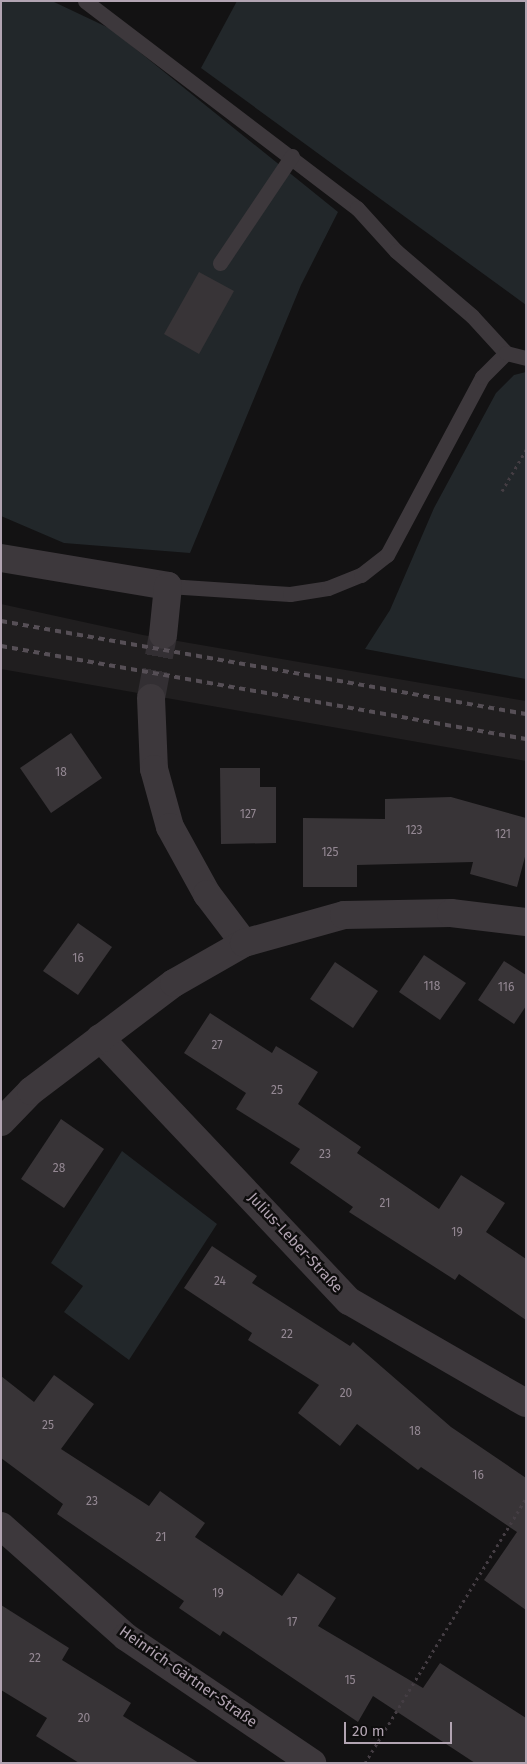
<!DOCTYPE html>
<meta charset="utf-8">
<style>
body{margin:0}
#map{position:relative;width:527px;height:1764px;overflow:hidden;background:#131213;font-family:"Fira Sans",sans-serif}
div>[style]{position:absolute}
.built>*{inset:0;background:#201e1f}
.green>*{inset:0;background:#22272a}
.building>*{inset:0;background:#383437}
.minor-tunnel>*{height:28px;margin-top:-14px;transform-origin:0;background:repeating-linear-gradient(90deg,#332f33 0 28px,transparent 0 42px)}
.path>*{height:3px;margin-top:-1.5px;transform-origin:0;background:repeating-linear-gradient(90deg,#443d43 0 2.5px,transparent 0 6.5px)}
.service>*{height:15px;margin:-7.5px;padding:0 7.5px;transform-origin:7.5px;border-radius:7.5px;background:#3d383c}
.minor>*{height:28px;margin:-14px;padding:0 14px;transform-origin:14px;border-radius:14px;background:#3d383c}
.rail>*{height:4px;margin-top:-2px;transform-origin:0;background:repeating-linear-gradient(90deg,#564f56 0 6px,transparent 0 11px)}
span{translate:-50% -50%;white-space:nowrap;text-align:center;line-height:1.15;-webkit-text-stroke:5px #0e0d0d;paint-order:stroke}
.number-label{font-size:12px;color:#948893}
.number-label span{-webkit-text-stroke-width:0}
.street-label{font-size:15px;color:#b2a4b2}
.frame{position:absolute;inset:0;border:2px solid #b2a4b2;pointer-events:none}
.scale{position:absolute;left:344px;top:1722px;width:108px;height:22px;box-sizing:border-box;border:2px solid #b2a4b2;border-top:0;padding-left:6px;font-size:15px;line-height:18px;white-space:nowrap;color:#b2a4b2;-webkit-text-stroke:4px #0e0d0d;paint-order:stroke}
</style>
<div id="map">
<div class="built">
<div style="clip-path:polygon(1px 604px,143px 635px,526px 701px,526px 761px,1px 669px)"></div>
</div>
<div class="green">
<div style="clip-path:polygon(1px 1px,52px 1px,111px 29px,338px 212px,301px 285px,190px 553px,64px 543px,1px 516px)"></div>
<div style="clip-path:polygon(237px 1px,526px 1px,526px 305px,201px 68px)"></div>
<div style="clip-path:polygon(526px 372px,526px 679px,365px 649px,390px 610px,434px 508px,496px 393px,514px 375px)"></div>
<div style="clip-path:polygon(122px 1151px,217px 1224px,129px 1360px,64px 1312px,83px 1286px,51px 1263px)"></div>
</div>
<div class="building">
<div style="clip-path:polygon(199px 272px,234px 291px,199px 354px,164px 334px)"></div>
<div style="clip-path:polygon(71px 733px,102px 778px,51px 813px,20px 768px)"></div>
<div style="clip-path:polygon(220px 768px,260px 768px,260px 787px,276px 787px,276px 843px,221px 844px)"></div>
<div style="clip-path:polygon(451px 797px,526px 818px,526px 853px,517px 887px,470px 874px,473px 862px,357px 865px,357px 887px,303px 887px,303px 818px,385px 819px,385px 799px)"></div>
<div style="clip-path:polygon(78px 923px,112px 947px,78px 995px,43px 971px)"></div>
<div style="clip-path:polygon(424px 955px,466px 983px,440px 1020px,399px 992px)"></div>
<div style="clip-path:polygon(504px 961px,526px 975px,526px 1006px,514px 1024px,478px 1000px)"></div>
<div style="clip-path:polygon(335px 962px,378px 991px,353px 1028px,310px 999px)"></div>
<div style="clip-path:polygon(210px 1013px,272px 1053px,276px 1046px,318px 1072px,298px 1104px,361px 1147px,357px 1153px,439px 1209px,461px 1175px,505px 1203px,486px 1232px,526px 1259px,526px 1320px,459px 1274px,455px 1280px,349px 1212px,353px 1207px,290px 1163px,300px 1149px,236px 1109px,246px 1093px,184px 1053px)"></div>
<div style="clip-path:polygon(61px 1119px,104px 1149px,64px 1208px,21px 1179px)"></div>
<div style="clip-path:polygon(212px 1246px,257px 1276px,252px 1283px,350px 1346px,353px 1342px,451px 1427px,526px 1478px,526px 1610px,484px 1580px,517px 1532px,421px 1467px,418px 1470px,357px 1424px,340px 1446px,298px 1413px,319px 1385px,248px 1340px,252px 1333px,184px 1288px)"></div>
<div style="clip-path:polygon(54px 1375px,94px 1404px,61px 1449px,149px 1506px,160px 1491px,205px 1523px,195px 1537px,282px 1596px,298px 1573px,336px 1598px,318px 1626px,423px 1688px,440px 1663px,526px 1718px,526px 1763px,475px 1763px,373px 1696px,358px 1722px,223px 1631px,220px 1636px,179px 1608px,184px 1601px,57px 1514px,63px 1504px,1px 1458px,1px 1376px,34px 1402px)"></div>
<div style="clip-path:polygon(1px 1605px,69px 1648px,62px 1660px,131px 1703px,123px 1716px,199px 1763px,79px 1763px,36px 1736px,47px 1718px,1px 1690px)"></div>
</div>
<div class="minor-tunnel">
<div style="left:151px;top:698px;width:64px;rotate:-79.2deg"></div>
</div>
<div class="path">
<div style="left:502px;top:491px;width:48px;rotate:-59.7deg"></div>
<div style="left:365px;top:1763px;width:310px;rotate:-58.7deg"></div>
</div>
<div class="service">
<div style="left:85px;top:1px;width:342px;rotate:37.3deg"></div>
<div style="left:357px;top:208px;width:58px;rotate:47.8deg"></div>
<div style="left:396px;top:251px;width:100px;rotate:40.5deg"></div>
<div style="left:472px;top:316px;width:50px;rotate:47.4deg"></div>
<div style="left:220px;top:263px;width:129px;rotate:-56.1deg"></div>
<div style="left:168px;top:586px;width:122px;rotate:3.8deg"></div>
<div style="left:290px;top:594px;width:38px;rotate:-9deg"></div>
<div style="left:328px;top:588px;width:35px;rotate:-22deg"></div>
<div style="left:361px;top:575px;width:33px;rotate:-38deg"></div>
<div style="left:387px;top:555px;width:202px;rotate:-61.9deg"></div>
<div style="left:482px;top:377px;width:34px;rotate:-45deg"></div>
<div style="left:506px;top:353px;width:21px;rotate:14deg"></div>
</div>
<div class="minor">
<div style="left:1px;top:558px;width:169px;rotate:9.5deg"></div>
<div style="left:168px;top:586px;width:49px;rotate:95.8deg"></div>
<div style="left:151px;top:698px;width:71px;rotate:87.6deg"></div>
<div style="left:154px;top:769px;width:60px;rotate:74.6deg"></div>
<div style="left:170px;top:827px;width:77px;rotate:61.1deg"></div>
<div style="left:207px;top:894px;width:61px;rotate:52.9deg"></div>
<div style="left:100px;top:1038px;width:362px;rotate:46.6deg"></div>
<div style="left:349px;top:1301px;width:204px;rotate:30deg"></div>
<div style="left:1px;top:1122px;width:43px;rotate:-45.9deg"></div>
<div style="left:31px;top:1091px;width:179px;rotate:-37.1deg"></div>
<div style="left:174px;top:983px;width:81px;rotate:-29.7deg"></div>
<div style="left:244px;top:943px;width:104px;rotate:-15.6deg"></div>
<div style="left:344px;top:915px;width:107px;rotate:-1.1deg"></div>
<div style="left:451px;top:913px;width:76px;rotate:6.8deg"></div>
<div style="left:1px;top:1526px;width:167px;rotate:41.6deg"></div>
<div style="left:126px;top:1637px;width:225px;rotate:34.1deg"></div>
</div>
<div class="rail">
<div style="left:1px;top:621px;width:533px;rotate:10.05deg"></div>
<div style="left:1px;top:646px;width:533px;rotate:10.05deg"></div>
</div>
<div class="number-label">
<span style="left:61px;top:773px">18</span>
<span style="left:248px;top:815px">127</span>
<span style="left:414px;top:831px">123</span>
<span style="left:503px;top:835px">121</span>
<span style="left:330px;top:853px">125</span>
<span style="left:78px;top:959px">16</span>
<span style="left:432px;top:987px">118</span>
<span style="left:506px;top:988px">116</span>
<span style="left:217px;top:1046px">27</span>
<span style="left:277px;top:1091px">25</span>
<span style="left:325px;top:1155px">23</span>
<span style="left:59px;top:1169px">28</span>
<span style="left:385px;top:1204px">21</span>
<span style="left:457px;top:1233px">19</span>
<span style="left:220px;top:1282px">24</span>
<span style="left:287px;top:1335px">22</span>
<span style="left:346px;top:1394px">20</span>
<span style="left:48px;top:1426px">25</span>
<span style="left:415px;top:1432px">18</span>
<span style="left:478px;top:1476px">16</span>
<span style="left:92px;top:1502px">23</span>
<span style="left:161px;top:1538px">21</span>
<span style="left:218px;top:1594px">19</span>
<span style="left:292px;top:1623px">17</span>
<span style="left:35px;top:1659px">22</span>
<span style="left:350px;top:1681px">15</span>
<span style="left:84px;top:1719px">20</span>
</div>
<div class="street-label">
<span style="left:295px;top:1243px;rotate:47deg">Julius-Leber-Straße</span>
<span style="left:188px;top:1677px;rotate:35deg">Heinrich-Gärtner-Straße</span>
</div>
<div class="frame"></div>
<div class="scale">20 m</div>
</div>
